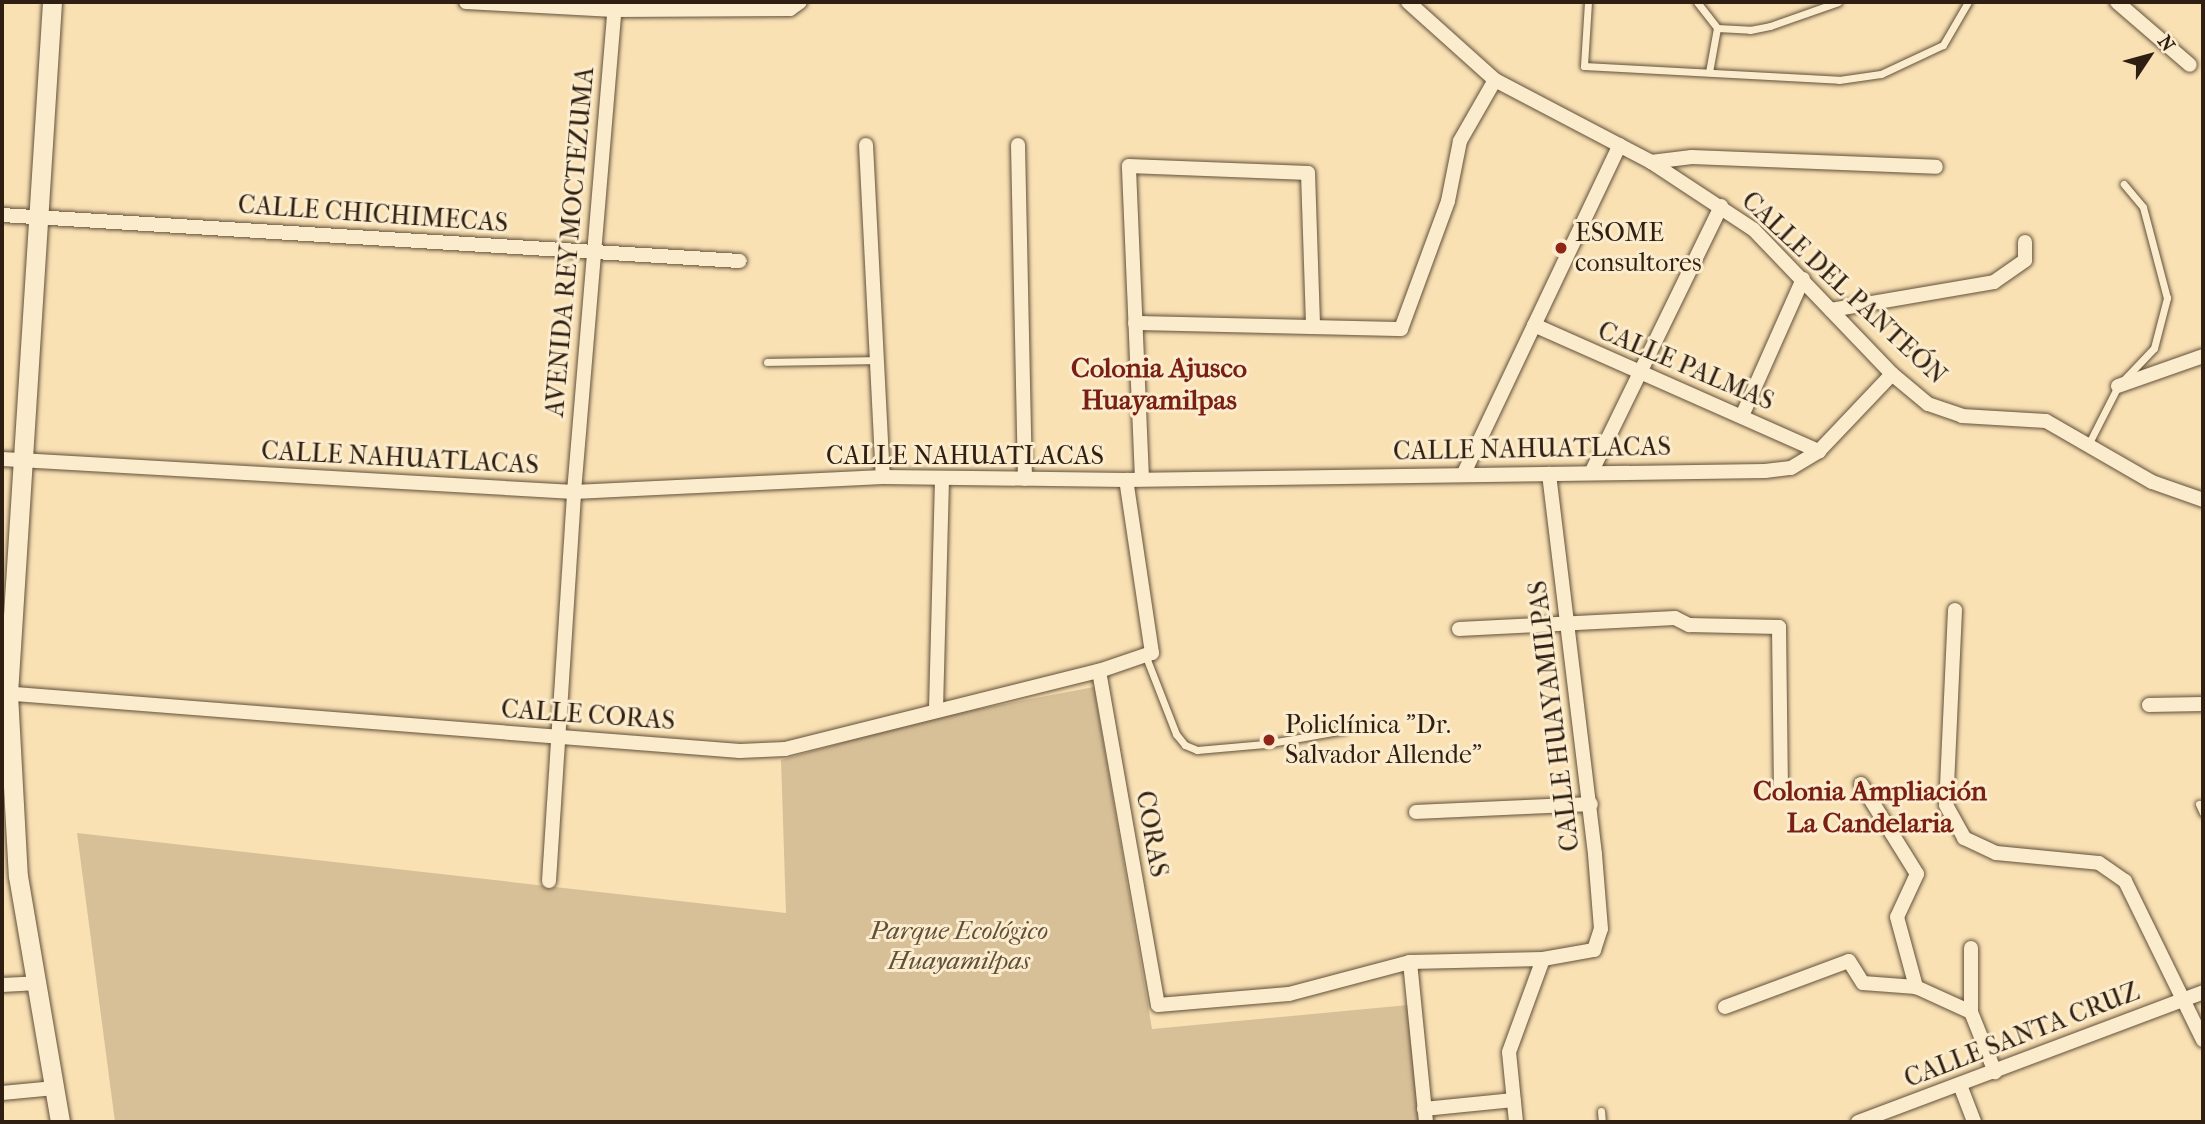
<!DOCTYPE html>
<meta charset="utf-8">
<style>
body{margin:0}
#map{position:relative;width:2205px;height:1124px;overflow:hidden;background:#f9e1b4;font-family:"IM FELL French Canon",serif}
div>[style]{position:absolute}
.green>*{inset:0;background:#d7c098}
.roads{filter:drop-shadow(0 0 2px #62503a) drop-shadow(0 0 2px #62503a)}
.lane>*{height:7px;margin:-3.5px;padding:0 3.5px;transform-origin:3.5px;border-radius:3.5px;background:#fbecce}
.street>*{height:14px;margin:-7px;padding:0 7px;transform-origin:7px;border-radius:7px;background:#fbecce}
.secondary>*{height:19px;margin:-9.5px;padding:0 9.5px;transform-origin:9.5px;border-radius:9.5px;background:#fbecce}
.dots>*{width:19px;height:19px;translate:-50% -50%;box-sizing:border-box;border:4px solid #fbecce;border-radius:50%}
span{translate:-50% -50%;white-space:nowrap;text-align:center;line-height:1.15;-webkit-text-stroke:6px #fbecce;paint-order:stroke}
.street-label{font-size:26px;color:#2f1f12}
.poi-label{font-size:26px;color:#2f1f12}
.left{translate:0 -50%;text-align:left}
.park-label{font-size:26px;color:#614f3a;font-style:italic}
.neighbourhood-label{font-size:28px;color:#7a1f14;font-weight:700}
.frame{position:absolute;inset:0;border:4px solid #2f1f12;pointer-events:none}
.north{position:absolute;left:2114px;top:21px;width:70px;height:70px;-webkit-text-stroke:5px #fbecce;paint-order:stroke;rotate:54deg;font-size:19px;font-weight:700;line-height:28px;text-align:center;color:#2f1f12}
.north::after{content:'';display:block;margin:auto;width:24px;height:32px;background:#2f1f12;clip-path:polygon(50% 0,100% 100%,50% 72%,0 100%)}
</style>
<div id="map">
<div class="green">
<div style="clip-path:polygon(1094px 687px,1152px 1029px,1408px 1005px,1421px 1122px,115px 1122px,77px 833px,786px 913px,781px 760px,925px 719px)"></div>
</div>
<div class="roads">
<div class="lane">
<div style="left:1588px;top:2px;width:64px;rotate:93.6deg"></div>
<div style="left:1584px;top:66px;width:255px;rotate:3.1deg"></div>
<div style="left:1839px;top:80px;width:42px;rotate:-8.1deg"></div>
<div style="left:1881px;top:74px;width:68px;rotate:-25.1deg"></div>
<div style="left:1943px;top:45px;width:50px;rotate:-59.8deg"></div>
<div style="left:1697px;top:2px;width:33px;rotate:52deg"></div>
<div style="left:1717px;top:28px;width:45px;rotate:100.3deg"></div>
<div style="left:1717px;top:28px;width:33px;rotate:3deg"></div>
<div style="left:1750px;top:30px;width:20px;rotate:-11deg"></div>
<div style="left:1770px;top:26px;width:72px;rotate:-19.4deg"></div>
<div style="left:767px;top:362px;width:110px;rotate:-1deg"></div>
<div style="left:2088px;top:445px;width:66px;rotate:-63deg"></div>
<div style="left:2118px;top:386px;width:52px;rotate:-46.5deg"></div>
<div style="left:2154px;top:348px;width:52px;rotate:-75.4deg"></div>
<div style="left:2167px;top:298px;width:94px;rotate:-104.8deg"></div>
<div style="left:2143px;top:207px;width:30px;rotate:-130deg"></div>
<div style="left:1146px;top:657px;width:83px;rotate:68.7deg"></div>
<div style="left:1176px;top:734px;width:14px;rotate:51deg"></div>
<div style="left:1185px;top:745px;width:13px;rotate:23deg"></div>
<div style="left:1197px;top:750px;width:68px;rotate:-5deg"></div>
<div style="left:1265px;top:744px;width:80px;rotate:-10deg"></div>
<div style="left:2199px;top:804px;width:10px;rotate:66deg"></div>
<div style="left:1601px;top:1111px;width:11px;rotate:85deg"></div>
</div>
<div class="street">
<div style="left:466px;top:2px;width:148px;rotate:3.1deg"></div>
<div style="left:614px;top:10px;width:176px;rotate:-0.3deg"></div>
<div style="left:790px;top:9px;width:12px;rotate:-35deg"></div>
<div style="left:1408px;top:2px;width:117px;rotate:41.9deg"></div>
<div style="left:1495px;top:80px;width:176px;rotate:27.7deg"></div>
<div style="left:1651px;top:162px;width:123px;rotate:33.4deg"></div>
<div style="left:1754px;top:230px;width:199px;rotate:46.2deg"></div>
<div style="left:1892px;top:374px;width:47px;rotate:39.8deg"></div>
<div style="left:1928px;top:404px;width:36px;rotate:19deg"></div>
<div style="left:1962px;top:416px;width:84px;rotate:3.4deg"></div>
<div style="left:2046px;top:421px;width:122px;rotate:29.9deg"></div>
<div style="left:2152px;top:482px;width:54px;rotate:19.4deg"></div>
<div style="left:2117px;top:2px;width:96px;rotate:40.8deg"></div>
<div style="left:866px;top:145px;width:332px;rotate:87.1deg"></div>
<div style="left:1018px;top:145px;width:334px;rotate:88.8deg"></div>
<div style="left:1651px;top:162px;width:41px;rotate:-7deg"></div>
<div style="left:1692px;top:157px;width:244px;rotate:2.3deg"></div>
<div style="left:2px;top:215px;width:739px;rotate:3.57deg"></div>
<div style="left:1831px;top:310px;width:165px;rotate:-9.7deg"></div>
<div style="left:1994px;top:282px;width:38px;rotate:-35deg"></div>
<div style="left:2025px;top:260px;width:18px;rotate:-90deg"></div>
<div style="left:1135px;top:323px;width:266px;rotate:1.3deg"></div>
<div style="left:1401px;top:329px;width:136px;rotate:-69.8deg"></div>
<div style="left:1448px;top:201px;width:61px;rotate:-78.7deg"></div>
<div style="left:1460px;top:141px;width:70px;rotate:-60.2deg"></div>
<div style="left:1534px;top:325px;width:312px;rotate:23.9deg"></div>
<div style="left:2118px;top:386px;width:90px;rotate:-19.4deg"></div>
<div style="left:1742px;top:416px;width:150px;rotate:-66deg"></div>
<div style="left:2px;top:459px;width:573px;rotate:3.3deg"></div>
<div style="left:574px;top:492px;width:309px;rotate:-2.8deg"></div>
<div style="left:883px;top:477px;width:243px;rotate:0.7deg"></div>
<div style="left:1126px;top:480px;width:639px;rotate:-0.81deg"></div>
<div style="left:1765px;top:471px;width:26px;rotate:-7deg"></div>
<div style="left:1791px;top:468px;width:33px;rotate:-31deg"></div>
<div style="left:1819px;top:451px;width:106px;rotate:-46.5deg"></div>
<div style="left:1464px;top:473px;width:363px;rotate:-64.6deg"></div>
<div style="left:1591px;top:473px;width:297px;rotate:-64deg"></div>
<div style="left:1142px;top:479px;width:313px;rotate:-92.4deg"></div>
<div style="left:1129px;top:166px;width:179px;rotate:2.2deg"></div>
<div style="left:1308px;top:173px;width:154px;rotate:88.1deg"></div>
<div style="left:1955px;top:610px;width:195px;rotate:92.6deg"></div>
<div style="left:1946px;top:805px;width:38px;rotate:61deg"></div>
<div style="left:1964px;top:838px;width:35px;rotate:25deg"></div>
<div style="left:1996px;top:853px;width:103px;rotate:5.5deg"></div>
<div style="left:2099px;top:863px;width:32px;rotate:35deg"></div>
<div style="left:2125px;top:881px;width:177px;rotate:63.9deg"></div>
<div style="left:1459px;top:629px;width:216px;rotate:-2.9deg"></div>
<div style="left:1675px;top:618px;width:16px;rotate:27deg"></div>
<div style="left:1689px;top:625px;width:90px;rotate:1.3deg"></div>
<div style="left:1779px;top:627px;width:163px;rotate:89.3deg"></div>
<div style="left:1099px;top:671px;width:339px;rotate:80deg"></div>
<div style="left:1158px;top:1005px;width:131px;rotate:-4.8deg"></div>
<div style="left:1289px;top:994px;width:125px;rotate:-14.8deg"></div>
<div style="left:1410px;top:962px;width:133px;rotate:-1.3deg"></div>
<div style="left:1543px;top:959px;width:52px;rotate:-10deg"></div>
<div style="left:1594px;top:950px;width:22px;rotate:-72deg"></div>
<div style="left:1601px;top:929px;width:75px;rotate:-94.6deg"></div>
<div style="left:1595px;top:854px;width:383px;rotate:-96.9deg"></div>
<div style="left:2px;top:693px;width:740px;rotate:4.49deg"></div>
<div style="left:740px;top:751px;width:45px;rotate:-2.5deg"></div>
<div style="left:785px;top:749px;width:324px;rotate:-14deg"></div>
<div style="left:1099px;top:671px;width:56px;rotate:-18.8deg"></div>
<div style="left:1152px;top:653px;width:175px;rotate:-98.5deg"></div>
<div style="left:2149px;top:705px;width:54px;rotate:-1.1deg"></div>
<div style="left:936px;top:709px;width:231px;rotate:-88.5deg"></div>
<div style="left:1861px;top:784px;width:106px;rotate:58.1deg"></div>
<div style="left:1917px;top:874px;width:47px;rotate:114.9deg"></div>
<div style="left:1897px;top:917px;width:73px;rotate:74.8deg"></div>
<div style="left:1416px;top:812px;width:175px;rotate:-2.6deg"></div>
<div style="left:549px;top:881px;width:390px;rotate:-86.3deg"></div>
<div style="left:574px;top:492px;width:492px;rotate:-85.2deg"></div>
<div style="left:1971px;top:948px;width:64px;rotate:90deg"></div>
<div style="left:1410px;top:962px;width:161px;rotate:84.3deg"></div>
<div style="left:2px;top:985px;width:36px;rotate:-3deg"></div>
<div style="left:1725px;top:1007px;width:132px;rotate:-20.4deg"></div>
<div style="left:1849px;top:961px;width:26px;rotate:58deg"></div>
<div style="left:1863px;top:983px;width:53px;rotate:4.3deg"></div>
<div style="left:1916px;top:987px;width:60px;rotate:24.4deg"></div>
<div style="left:1971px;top:1012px;width:65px;rotate:68.2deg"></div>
<div style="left:1960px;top:1085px;width:40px;rotate:69deg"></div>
<div style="left:2px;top:1093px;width:53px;rotate:-5.4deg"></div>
<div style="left:1424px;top:1109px;width:90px;rotate:-5.7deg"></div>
<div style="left:1516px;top:1122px;width:70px;rotate:-95.7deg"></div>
<div style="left:1509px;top:1052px;width:99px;rotate:-69.9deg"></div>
<div style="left:1858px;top:1122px;width:369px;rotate:-20.6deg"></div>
</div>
<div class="secondary">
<div style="left:52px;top:2px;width:693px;rotate:93.64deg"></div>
<div style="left:8px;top:694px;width:182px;rotate:86.9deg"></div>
<div style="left:18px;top:876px;width:250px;rotate:80.3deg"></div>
</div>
</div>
<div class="dots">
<div style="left:1561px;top:248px;background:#8f2418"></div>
<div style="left:1269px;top:740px;background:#8f2418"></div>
</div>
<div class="street-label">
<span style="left:373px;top:214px;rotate:4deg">CALLE CHICHIMECAS</span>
<span style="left:570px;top:242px;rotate:-85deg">AVENIDA REY MOCTEZUMA</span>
<span style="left:1844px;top:288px;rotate:43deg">CALLE DEL PANTEÓN</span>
<span style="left:1686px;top:366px;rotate:23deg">CALLE PALMAS</span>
<span style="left:1532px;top:449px;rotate:-1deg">CALLE NAHUATLACAS</span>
<span style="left:965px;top:456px">CALLE NAHUATLACAS</span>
<span style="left:400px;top:458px;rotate:3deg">CALLE NAHUATLACAS</span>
<span style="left:588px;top:715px;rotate:4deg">CALLE CORAS</span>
<span style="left:1554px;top:716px;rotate:-97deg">CALLE HUAYAMILPAS</span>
<span style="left:1152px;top:834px;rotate:80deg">CORAS</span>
<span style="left:2022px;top:1035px;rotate:-21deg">CALLE SANTA CRUZ</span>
</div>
<div class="poi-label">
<span class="left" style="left:1575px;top:248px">ESOME<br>consultores</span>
<span class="left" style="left:1285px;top:740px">Policlínica "Dr.<br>Salvador Allende"</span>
</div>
<div class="park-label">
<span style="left:959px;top:946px">Parque Ecológico<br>Huayamilpas</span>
</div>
<div class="neighbourhood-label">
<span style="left:1159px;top:384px">Colonia Ajusco<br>Huayamilpas</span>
<span style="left:1870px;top:807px">Colonia Ampliación<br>La Candelaria</span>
</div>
<div class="frame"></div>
<div class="north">N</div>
</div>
